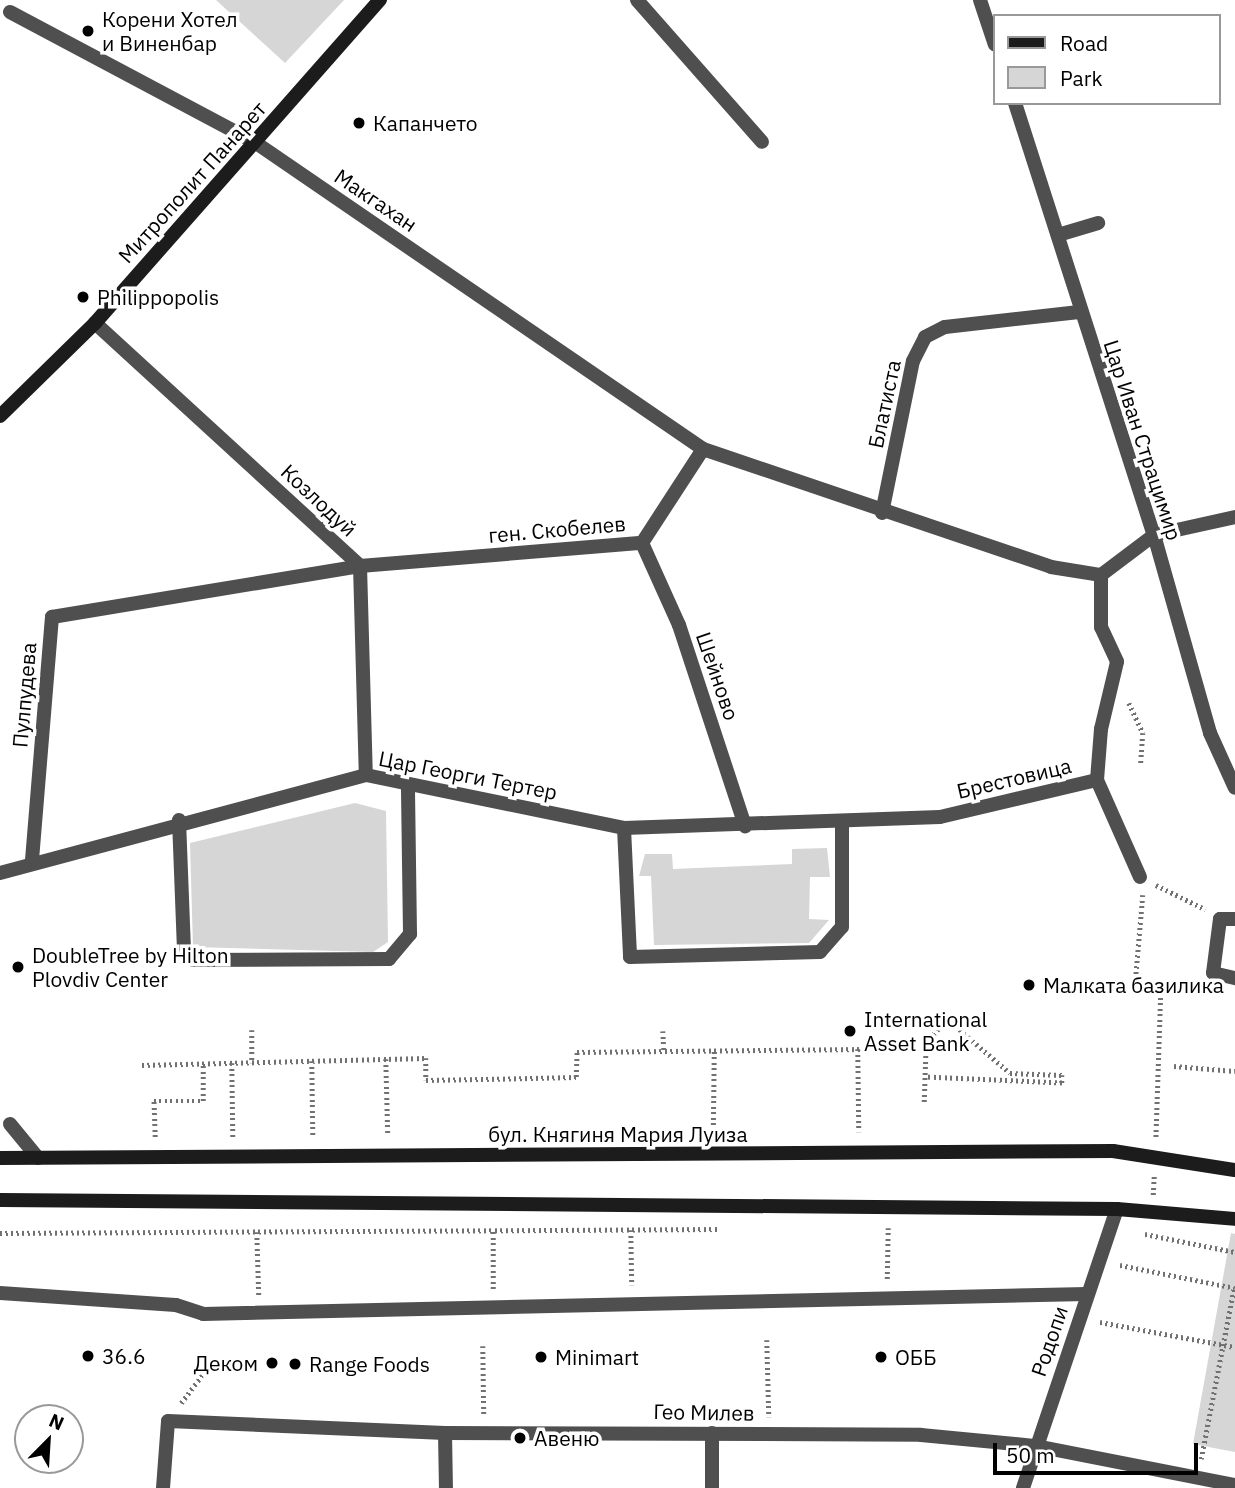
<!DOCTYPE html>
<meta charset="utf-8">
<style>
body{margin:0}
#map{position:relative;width:1235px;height:1488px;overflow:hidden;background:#fff;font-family:"IBM Plex Sans",sans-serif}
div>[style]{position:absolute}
.green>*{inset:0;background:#d6d6d6}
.path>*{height:4.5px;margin-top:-2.25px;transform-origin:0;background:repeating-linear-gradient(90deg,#717171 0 2px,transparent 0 5.5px)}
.lane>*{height:14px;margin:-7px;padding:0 7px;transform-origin:7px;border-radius:7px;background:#4f4f4f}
.street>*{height:14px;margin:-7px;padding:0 7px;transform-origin:7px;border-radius:7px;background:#4f4f4f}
.secondary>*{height:14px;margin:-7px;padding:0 7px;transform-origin:7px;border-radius:7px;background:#1c1c1c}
.dots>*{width:19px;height:19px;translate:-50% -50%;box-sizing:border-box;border:4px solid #fff;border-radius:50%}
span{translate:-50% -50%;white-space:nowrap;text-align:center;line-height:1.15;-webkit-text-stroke:7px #fff;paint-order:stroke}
.poi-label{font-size:21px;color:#000}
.left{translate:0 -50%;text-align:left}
.right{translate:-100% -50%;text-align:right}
.street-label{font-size:21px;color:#000}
.legend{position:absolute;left:993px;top:14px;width:228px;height:91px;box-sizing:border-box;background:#fff;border:2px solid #999;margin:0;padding:9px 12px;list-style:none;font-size:21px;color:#000}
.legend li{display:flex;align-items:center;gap:14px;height:35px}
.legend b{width:35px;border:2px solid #999}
.north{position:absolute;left:14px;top:1404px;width:70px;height:70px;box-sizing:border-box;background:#fff;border:2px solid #999;border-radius:50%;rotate:24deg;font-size:19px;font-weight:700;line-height:28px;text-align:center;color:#000}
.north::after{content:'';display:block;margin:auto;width:24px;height:32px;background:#000;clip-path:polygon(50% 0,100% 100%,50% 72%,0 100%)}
.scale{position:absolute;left:993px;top:1443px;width:205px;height:32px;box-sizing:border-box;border:4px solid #000;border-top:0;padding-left:9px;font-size:21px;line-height:24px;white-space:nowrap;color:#000;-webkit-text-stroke:5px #fff;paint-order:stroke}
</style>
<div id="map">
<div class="green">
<div style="clip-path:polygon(216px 0,344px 0,285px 63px)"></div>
<div style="clip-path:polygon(355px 803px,386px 811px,388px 942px,373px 952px,193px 947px,190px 843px)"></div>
<div style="clip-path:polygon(827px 848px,830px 877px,810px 877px,809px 919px,829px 920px,809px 943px,654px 945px,651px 876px,639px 876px,645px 854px,672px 854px,673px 869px,792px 864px,792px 849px)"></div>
<div style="clip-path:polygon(1231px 1233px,1235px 1234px,1235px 1452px,1193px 1444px)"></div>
</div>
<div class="path">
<div style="left:1129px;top:703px;width:33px;rotate:65deg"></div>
<div style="left:1143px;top:733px;width:32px;rotate:94deg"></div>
<div style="left:1156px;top:885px;width:55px;rotate:26.1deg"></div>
<div style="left:1143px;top:895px;width:94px;rotate:94.9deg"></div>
<div style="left:1135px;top:989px;width:26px;rotate:7deg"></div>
<div style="left:1161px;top:992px;width:147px;rotate:91.9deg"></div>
<div style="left:252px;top:1030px;width:33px;rotate:90deg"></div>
<div style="left:663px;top:1031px;width:20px;rotate:87deg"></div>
<div style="left:858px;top:1049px;width:83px;rotate:89.3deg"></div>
<div style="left:386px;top:1059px;width:76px;rotate:88.5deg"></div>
<div style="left:312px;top:1061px;width:76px;rotate:89.2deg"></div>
<div style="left:232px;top:1063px;width:76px;rotate:89.2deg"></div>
<div style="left:142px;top:1065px;width:284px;rotate:-1.4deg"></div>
<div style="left:426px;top:1058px;width:22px;rotate:90deg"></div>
<div style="left:426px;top:1080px;width:150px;rotate:-1.1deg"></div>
<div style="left:576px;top:1077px;width:25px;rotate:-88deg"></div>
<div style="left:577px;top:1052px;width:290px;rotate:-0.6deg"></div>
<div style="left:1174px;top:1066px;width:61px;rotate:4.7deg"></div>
<div style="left:924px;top:1102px;width:59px;rotate:-88.1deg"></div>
<div style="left:926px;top:1043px;width:32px;rotate:-49deg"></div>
<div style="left:947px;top:1019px;width:83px;rotate:40.6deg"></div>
<div style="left:1010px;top:1073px;width:52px;rotate:2.2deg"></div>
<div style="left:1062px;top:1075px;width:8px;rotate:90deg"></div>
<div style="left:1062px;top:1083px;width:137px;rotate:-177.5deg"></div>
<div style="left:713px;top:1136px;width:85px;rotate:-89.3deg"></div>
<div style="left:155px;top:1137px;width:36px;rotate:-92deg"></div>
<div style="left:154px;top:1101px;width:49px"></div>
<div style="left:203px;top:1101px;width:38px;rotate:-90deg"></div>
<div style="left:1153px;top:1195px;width:20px;rotate:-87deg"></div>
<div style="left:631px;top:1230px;width:55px;rotate:89deg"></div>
<div style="left:257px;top:1232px;width:63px;rotate:88.2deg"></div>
<div style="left:0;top:1233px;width:720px;rotate:-0.32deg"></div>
<div style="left:1145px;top:1234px;width:92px;rotate:11.3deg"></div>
<div style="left:1120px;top:1265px;width:117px;rotate:11.3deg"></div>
<div style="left:887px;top:1279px;width:51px;rotate:-88.9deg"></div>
<div style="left:493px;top:1289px;width:59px;rotate:-90deg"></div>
<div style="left:1100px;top:1322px;width:137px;rotate:10.5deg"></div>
<div style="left:767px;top:1340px;width:77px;rotate:88.5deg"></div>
<div style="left:483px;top:1346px;width:69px;rotate:89.2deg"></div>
<div style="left:181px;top:1403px;width:36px;rotate:-53deg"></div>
<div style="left:203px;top:1374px;width:22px;rotate:-87deg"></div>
<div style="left:1201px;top:1459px;width:174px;rotate:-79.1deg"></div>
</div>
<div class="lane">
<div style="left:179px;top:820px;width:130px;rotate:87.8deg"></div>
<div style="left:184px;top:950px;width:13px;rotate:48deg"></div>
<div style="left:193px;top:960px;width:196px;rotate:-0.3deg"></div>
<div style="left:389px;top:959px;width:33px;rotate:-50deg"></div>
<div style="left:410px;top:934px;width:150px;rotate:-90.8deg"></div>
<div style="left:624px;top:828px;width:129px;rotate:87.3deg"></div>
<div style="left:630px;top:957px;width:190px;rotate:-1.5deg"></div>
<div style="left:820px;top:952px;width:33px;rotate:-49deg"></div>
<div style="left:842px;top:927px;width:104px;rotate:-90deg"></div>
<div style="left:1235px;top:919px;width:15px;rotate:180deg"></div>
<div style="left:1220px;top:919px;width:54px;rotate:97.4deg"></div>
<div style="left:1213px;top:973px;width:23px;rotate:13deg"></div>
<div style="left:10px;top:1124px;width:44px;rotate:50.5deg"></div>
</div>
<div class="street">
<div style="left:637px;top:0;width:189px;rotate:48.6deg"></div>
<div style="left:980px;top:0;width:47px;rotate:71.6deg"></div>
<div style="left:10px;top:12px;width:279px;rotate:28deg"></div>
<div style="left:256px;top:143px;width:542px;rotate:34.39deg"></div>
<div style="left:703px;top:449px;width:367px;rotate:18.7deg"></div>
<div style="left:1051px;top:567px;width:51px;rotate:9.1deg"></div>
<div style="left:1101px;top:575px;width:66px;rotate:-37deg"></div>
<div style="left:1154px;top:535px;width:83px;rotate:-12.5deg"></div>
<div style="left:1015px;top:103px;width:454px;rotate:72.2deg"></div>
<div style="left:1154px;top:535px;width:206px;rotate:74.2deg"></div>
<div style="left:1210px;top:733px;width:60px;rotate:65.6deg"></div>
<div style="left:1058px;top:235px;width:42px;rotate:-16.7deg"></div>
<div style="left:95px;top:323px;width:360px;rotate:42.5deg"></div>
<div style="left:360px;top:566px;width:209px;rotate:88.4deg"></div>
<div style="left:882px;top:513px;width:155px;rotate:-78.5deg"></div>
<div style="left:913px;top:361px;width:27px;rotate:-63deg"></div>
<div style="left:925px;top:337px;width:22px;rotate:-27deg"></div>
<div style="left:945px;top:327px;width:135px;rotate:-6.4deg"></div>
<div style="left:642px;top:543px;width:90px;rotate:65.7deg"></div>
<div style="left:679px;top:625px;width:212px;rotate:71.8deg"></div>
<div style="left:642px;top:543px;width:112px;rotate:-57deg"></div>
<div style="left:1101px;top:575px;width:52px;rotate:90deg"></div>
<div style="left:1101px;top:627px;width:38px;rotate:65deg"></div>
<div style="left:1117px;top:662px;width:69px;rotate:103.4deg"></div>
<div style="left:1101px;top:729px;width:51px;rotate:94.5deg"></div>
<div style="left:1097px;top:780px;width:106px;rotate:66.1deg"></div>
<div style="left:32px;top:860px;width:244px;rotate:-85.3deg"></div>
<div style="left:52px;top:617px;width:312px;rotate:-9.4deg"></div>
<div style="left:360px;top:566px;width:283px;rotate:-4.7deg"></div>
<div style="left:0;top:873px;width:379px;rotate:-15deg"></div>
<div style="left:366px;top:775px;width:263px;rotate:11.6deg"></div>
<div style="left:624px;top:828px;width:316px;rotate:-2deg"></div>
<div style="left:940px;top:817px;width:161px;rotate:-13.3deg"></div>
<div style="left:0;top:1293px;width:176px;rotate:3.9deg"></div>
<div style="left:176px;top:1305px;width:28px;rotate:18deg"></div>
<div style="left:203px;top:1314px;width:884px;rotate:-1.3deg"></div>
<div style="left:445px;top:1433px;width:55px;rotate:89deg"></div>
<div style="left:712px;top:1433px;width:55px;rotate:90deg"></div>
<div style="left:163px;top:1488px;width:67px;rotate:-85.7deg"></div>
<div style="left:168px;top:1421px;width:277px;rotate:2.5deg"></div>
<div style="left:445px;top:1433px;width:476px;rotate:0.2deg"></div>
<div style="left:921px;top:1435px;width:116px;rotate:5.5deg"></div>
<div style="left:1036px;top:1446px;width:203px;rotate:11.1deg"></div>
<div style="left:1023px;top:1488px;width:294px;rotate:-71.4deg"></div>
</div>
<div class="secondary">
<div style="left:0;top:416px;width:133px;rotate:-44.4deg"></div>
<div style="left:95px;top:323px;width:431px;rotate:-48.6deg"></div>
<div style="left:0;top:1158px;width:1113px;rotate:-0.36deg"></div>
<div style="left:1113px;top:1151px;width:123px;rotate:8.9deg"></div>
<div style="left:0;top:1200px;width:1117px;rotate:0.46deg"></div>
<div style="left:1117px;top:1209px;width:118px;rotate:4.8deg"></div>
</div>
<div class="dots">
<div style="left:88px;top:31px;background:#000"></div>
<div style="left:359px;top:123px;background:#000"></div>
<div style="left:83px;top:297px;background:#000"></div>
<div style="left:18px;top:967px;background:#000"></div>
<div style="left:1029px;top:985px;background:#000"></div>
<div style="left:850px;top:1031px;background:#000"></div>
<div style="left:88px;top:1356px;background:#000"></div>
<div style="left:541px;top:1357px;background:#000"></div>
<div style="left:881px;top:1357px;background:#000"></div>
<div style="left:272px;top:1363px;background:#000"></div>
<div style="left:295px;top:1364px;background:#000"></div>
<div style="left:520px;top:1438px;background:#000"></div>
</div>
<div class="poi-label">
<span class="left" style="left:102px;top:31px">Корени Хотел<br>и Виненбар</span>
<span class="left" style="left:373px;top:123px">Капанчето</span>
<span class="left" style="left:97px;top:297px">Philippopolis</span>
<span class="left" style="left:32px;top:967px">DoubleTree by Hilton<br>Plovdiv Center</span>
<span class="left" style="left:1043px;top:985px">Малката базилика</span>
<span class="left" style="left:864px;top:1031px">International<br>Asset Bank</span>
<span class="left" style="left:102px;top:1356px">36.6</span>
<span class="left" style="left:555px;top:1357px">Minimart</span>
<span class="left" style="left:895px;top:1357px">ОББ</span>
<span class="right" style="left:258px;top:1363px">Деком</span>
<span class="left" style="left:309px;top:1364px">Range Foods</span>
<span class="left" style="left:534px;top:1438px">Авеню</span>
</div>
<div class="street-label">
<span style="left:192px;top:182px;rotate:-48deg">Митрополит Панарет</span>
<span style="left:376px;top:200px;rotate:34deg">Макгахан</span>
<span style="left:884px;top:404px;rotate:-78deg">Блатиста</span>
<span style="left:1143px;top:440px;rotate:72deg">Цар Иван Страцимир</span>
<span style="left:319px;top:500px;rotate:43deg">Козлодуй</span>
<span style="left:557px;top:529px;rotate:-5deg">ген. Скобелев</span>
<span style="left:718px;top:676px;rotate:71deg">Шейново</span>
<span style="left:24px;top:695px;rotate:-85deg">Пулпудева</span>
<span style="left:468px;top:775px;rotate:11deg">Цар Георги Тертер</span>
<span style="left:1014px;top:778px;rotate:-13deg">Брестовица</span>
<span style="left:618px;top:1134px">бул. Княгиня Мария Луиза</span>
<span style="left:1049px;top:1341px;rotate:-71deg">Родопи</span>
<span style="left:704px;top:1412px;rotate:1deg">Гео Милев</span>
</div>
<ul class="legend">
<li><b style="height:9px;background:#1c1c1c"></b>Road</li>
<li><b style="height:19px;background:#d6d6d6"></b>Park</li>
</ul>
<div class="north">N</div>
<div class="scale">50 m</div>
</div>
